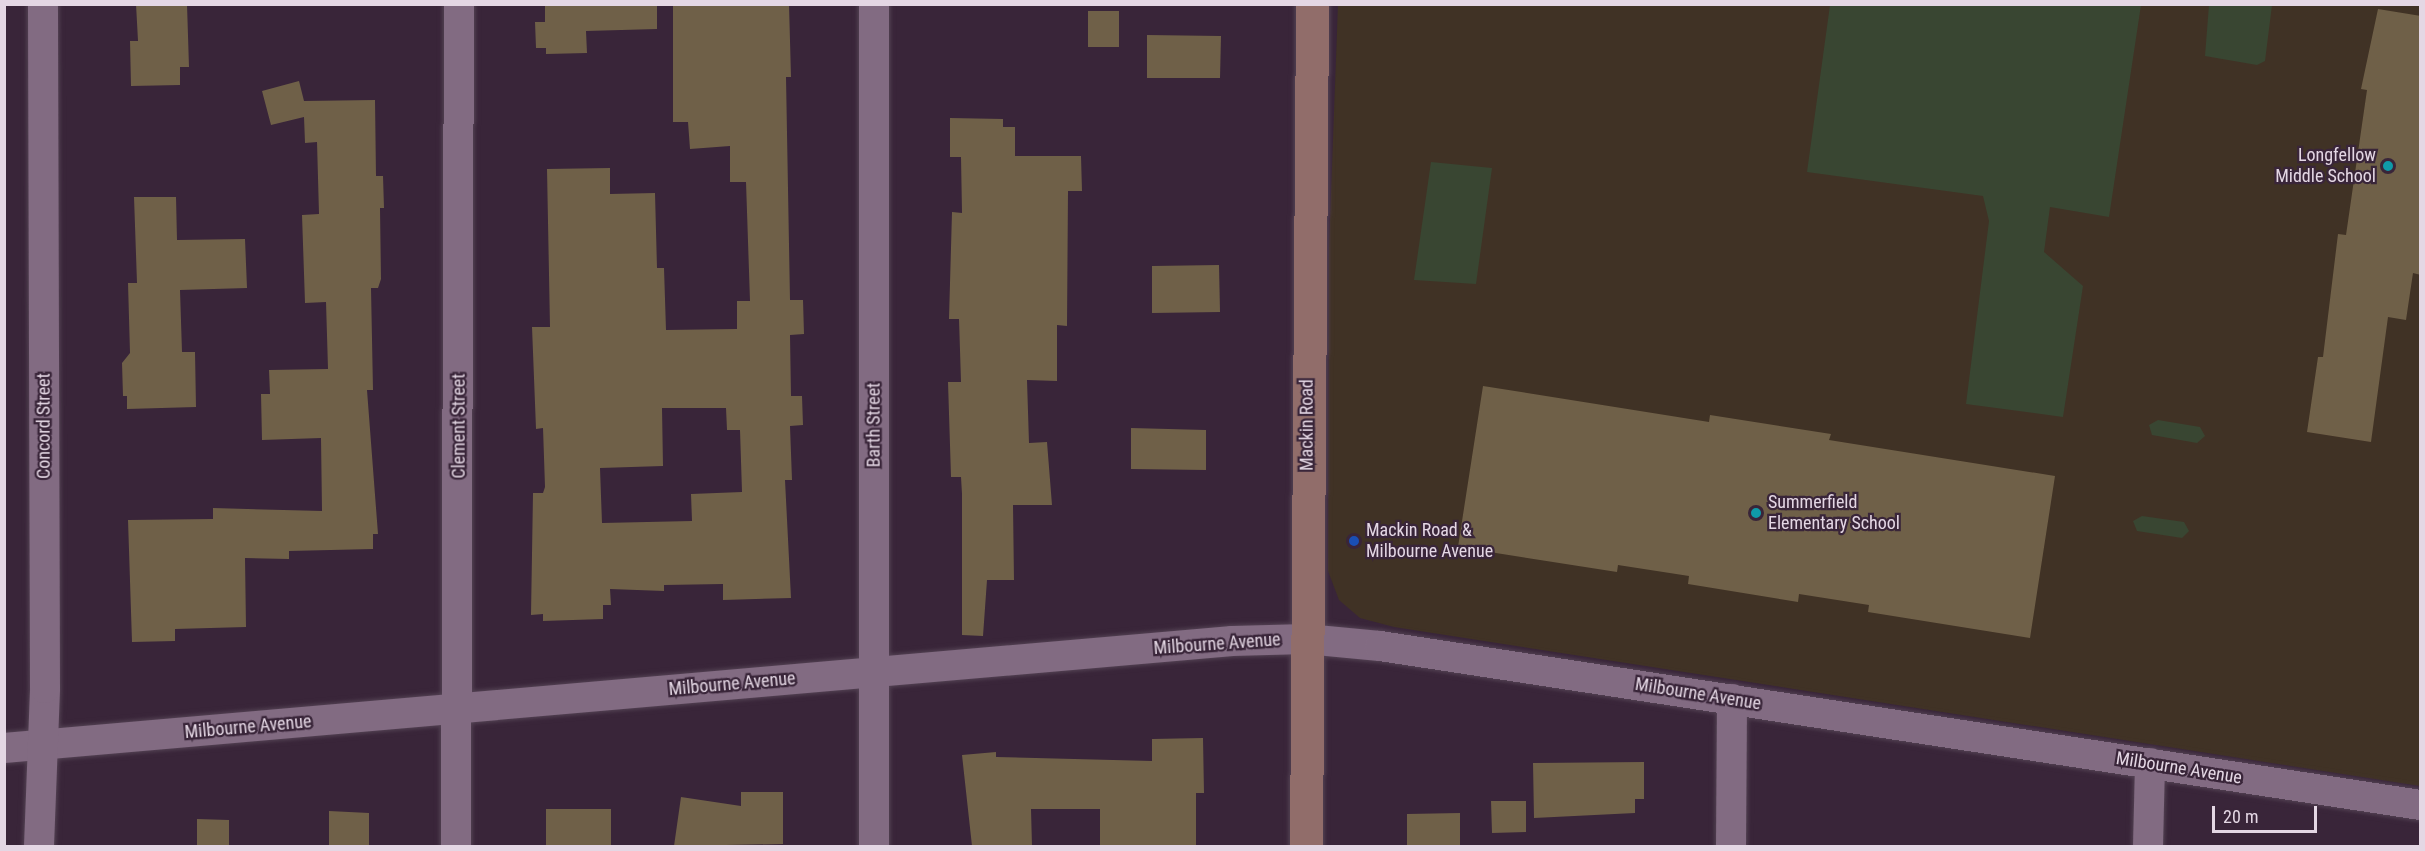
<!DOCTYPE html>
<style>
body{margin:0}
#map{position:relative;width:2425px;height:851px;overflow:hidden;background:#392539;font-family:"Roboto Condensed",sans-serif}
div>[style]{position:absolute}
.education>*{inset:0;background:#403225}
.green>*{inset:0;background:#394632}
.building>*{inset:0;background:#6f6048}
.roads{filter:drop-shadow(0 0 2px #534253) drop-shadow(0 0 2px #534253)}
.street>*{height:30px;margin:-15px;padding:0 15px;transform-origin:15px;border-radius:15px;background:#826b82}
.secondary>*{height:33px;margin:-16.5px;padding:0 16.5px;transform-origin:16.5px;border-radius:16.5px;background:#916d6a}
.dots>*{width:16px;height:16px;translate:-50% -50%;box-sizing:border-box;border:3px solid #392539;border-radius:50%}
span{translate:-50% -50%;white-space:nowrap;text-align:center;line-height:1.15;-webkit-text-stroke:4.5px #392539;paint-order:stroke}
.poi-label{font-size:18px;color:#e4d7e4}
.right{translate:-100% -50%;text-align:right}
.left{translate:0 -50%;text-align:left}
.street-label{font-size:18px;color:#e4d7e4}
.frame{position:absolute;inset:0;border:6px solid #e4d7e4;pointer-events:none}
.scale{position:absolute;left:2212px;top:806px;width:105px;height:27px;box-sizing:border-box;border:3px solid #e4d7e4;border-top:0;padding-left:8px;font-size:18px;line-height:21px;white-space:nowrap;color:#e4d7e4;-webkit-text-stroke:4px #392539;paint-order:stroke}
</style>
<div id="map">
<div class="education">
<div style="clip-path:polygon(1338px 5px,2420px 5px,2420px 786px,1394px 627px,1360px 618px,1339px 600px,1328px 571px,1329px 247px)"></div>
</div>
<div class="green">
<div style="clip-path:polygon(1830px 5px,2141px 5px,2109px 217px,2050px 207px,2044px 252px,2083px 286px,2063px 417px,1966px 404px,1989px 221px,1983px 196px,1807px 172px)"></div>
<div style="clip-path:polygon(2209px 5px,2272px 5px,2265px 61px,2257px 65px,2205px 56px)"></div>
<div style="clip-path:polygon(1431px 162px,1492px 168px,1476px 284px,1414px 280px)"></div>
<div style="clip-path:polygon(2158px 420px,2200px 427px,2205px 436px,2197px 443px,2152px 435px,2149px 425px)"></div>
<div style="clip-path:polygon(2142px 516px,2184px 522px,2189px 531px,2182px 538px,2137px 531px,2133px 521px)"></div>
</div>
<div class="building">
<div style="clip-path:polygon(136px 4px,187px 4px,189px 67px,180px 67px,180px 85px,131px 86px,130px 41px,138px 41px)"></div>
<div style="clip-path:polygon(545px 4px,657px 4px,657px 29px,586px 31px,587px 53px,546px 54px,546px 48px,536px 48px,535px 22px,545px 22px)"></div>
<div style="clip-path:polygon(evenodd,789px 4px,791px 77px,786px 77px,790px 300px,803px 300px,804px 334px,790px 335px,791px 396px,802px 396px,803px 425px,790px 426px,792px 480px,785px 480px,791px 598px,723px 600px,723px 584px,664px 585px,664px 591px,610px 589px,611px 605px,603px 605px,603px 619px,543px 621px,543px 614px,531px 615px,533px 493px,543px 493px,545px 487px,543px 428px,536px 429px,532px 327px,550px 327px,547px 169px,610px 168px,610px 194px,655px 193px,657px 268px,664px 268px,666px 330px,737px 329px,737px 301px,750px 301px,746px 182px,730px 182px,730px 146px,690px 149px,688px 122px,673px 122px,673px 6px,789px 4px,662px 408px,726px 408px,727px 430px,740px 430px,742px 492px,691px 494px,692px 521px,602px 523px,600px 468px,663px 466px,662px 408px)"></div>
<div style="clip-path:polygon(2378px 9px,2421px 16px,2421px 275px,2413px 273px,2406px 320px,2388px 317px,2371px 442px,2307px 432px,2318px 357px,2323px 357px,2338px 234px,2346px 235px,2367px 90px,2361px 89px)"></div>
<div style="clip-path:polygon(1088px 11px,1119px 11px,1119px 47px,1088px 47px)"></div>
<div style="clip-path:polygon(1147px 35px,1221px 36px,1220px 78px,1147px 78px)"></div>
<div style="clip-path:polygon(299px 81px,304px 101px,375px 100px,376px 176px,383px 176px,384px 208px,380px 208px,381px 279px,378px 288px,371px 288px,373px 390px,367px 390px,378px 534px,373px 534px,373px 549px,289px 551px,289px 559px,245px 558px,246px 627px,175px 629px,175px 641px,132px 642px,128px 520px,213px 519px,213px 508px,322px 511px,321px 438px,262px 440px,261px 394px,270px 394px,269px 370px,328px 369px,326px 302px,305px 303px,302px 215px,319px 214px,317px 142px,305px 143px,304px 117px,271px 125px,262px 91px)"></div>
<div style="clip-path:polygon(950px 118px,1003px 119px,1003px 127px,1015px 127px,1015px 156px,1081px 156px,1082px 191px,1068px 191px,1067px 326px,1057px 325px,1057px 381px,1027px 380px,1029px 443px,1047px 442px,1052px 505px,1013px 505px,1014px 580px,987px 580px,983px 636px,962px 635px,962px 494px,961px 477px,951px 477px,948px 382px,961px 382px,959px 319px,949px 319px,952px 212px,962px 213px,961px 157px,950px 157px)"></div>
<div style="clip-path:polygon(134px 197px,176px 197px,177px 240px,245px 239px,247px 288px,180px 290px,182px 352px,195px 352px,196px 407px,127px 409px,127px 396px,123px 396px,122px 363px,130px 353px,128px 283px,137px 283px)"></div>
<div style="clip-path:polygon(1219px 265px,1220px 312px,1152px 313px,1152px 266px)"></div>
<div style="clip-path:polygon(1483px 386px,1709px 422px,1710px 415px,1831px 434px,1829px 440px,2055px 476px,2030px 638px,1868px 612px,1869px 605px,1799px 594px,1798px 602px,1688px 584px,1689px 576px,1618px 565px,1617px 572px,1458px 547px)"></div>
<div style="clip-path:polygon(1131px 428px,1206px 430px,1206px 470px,1131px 469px)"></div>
<div style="clip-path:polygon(1203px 738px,1204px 793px,1196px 793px,1196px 846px,1100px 846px,1100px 809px,1031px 809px,1032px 846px,972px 846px,962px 755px,996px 752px,996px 757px,1152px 761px,1152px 739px)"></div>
<div style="clip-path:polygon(1644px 762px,1644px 799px,1635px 799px,1635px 813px,1534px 818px,1533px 763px)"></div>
<div style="clip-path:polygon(741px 792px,783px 792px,783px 844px,674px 846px,681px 797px,741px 806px)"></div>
<div style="clip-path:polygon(1491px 801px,1526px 801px,1526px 832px,1492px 833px)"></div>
<div style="clip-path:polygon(546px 809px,611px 809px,611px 846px,546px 846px)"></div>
<div style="clip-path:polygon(329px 811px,369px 813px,369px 846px,329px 846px)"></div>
<div style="clip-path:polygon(1460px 813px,1460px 846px,1407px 846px,1407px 814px)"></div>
<div style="clip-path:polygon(197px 819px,229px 820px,229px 846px,197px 846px)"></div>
</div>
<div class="roads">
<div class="street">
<div style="left:4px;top:748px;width:1233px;rotate:-4.98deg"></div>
<div style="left:1232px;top:641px;width:74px;rotate:-1.5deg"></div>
<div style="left:1306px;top:639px;width:74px;rotate:5.4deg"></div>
<div style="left:1380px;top:646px;width:1052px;rotate:8.69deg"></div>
<div style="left:39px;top:846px;width:158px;rotate:-87.8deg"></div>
<div style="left:45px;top:688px;width:684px;rotate:-90.17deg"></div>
<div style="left:456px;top:846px;width:842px;rotate:-89.8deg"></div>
<div style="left:874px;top:846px;width:842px;rotate:-90deg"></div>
<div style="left:1731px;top:846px;width:147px;rotate:-89.6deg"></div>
<div style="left:2148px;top:846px;width:83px;rotate:-88.6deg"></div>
</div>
<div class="secondary">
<div style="left:1306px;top:846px;width:842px;rotate:-89.59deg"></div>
</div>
</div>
<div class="dots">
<div style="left:2388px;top:166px;background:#0f9aa8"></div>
<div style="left:1756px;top:513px;background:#0f9aa8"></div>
<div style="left:1354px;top:541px;background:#1a4fb4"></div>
</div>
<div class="poi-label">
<span class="right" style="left:2376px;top:166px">Longfellow<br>Middle School</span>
<span class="left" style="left:1768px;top:513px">Summerfield<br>Elementary School</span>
<span class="left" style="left:1366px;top:541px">Mackin Road &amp;<br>Milbourne Avenue</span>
</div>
<div class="street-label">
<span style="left:874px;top:425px;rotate:-90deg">Barth Street</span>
<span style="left:1307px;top:425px;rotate:-90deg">Mackin Road</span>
<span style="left:44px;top:426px;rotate:-90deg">Concord Street</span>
<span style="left:459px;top:426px;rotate:-90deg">Clement Street</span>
<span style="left:1217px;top:644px;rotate:-4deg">Milbourne Avenue</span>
<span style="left:732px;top:684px;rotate:-5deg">Milbourne Avenue</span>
<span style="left:1698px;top:694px;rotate:9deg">Milbourne Avenue</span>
<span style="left:248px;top:727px;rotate:-5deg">Milbourne Avenue</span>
<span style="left:2179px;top:768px;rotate:9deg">Milbourne Avenue</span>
</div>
<div class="frame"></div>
<div class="scale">20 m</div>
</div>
